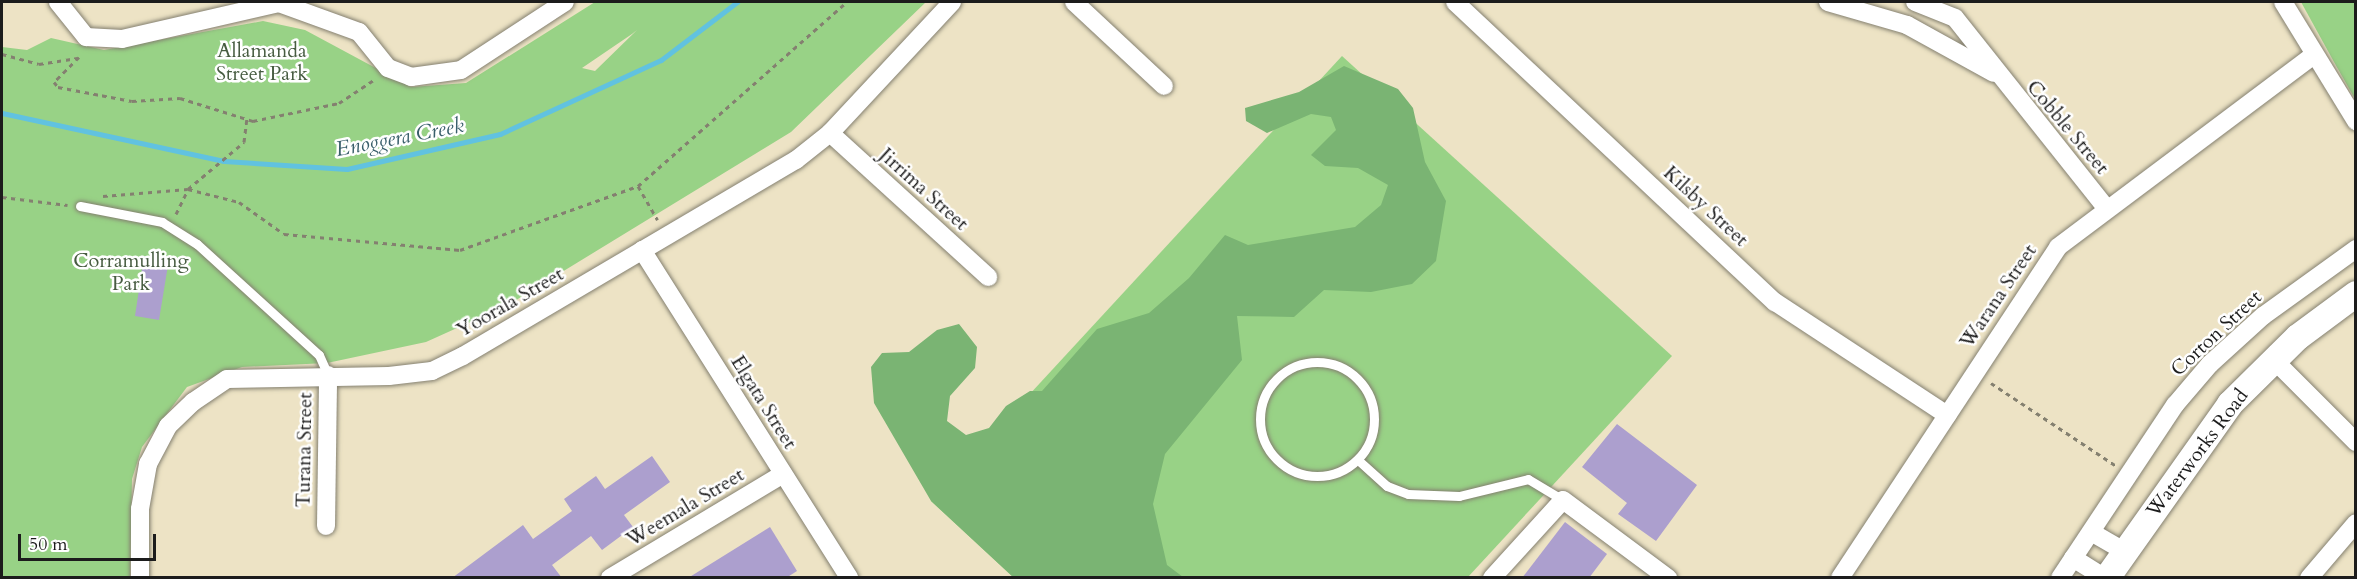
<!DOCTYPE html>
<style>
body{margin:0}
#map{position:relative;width:2357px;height:579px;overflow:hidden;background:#ede3c5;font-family:Cardo,serif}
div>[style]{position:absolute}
.green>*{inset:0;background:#98d286}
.forest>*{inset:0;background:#7ab473}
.stream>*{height:5px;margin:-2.5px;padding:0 2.5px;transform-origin:2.5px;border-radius:2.5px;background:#61c2e0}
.building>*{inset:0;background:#ac9fce}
.path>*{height:3px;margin-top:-1.5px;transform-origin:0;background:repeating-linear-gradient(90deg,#848070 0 4.5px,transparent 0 9px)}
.roads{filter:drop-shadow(0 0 2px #848070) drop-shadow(0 0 2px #848070)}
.lane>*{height:9px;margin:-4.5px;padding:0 4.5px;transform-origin:4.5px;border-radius:4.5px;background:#fff}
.lane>.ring{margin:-4.5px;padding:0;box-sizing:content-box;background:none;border:9px solid #fff;border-radius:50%}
.street>*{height:18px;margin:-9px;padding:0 9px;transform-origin:9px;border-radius:9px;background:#fff}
.secondary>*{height:26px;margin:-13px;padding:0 13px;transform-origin:13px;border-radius:13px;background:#fff}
span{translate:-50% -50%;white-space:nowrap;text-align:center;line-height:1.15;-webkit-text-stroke:5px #fff;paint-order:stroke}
.park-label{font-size:20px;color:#475c41}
.street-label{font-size:20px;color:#1c1c1c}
.water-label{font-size:21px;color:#385e6a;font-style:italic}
.frame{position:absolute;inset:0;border:3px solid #1c1c1c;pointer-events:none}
.scale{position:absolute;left:18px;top:534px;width:138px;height:27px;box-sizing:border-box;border:3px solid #1c1c1c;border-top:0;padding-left:8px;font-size:18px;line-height:21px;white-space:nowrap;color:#1c1c1c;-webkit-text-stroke:4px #fff;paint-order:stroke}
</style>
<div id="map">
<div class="green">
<div style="clip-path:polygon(evenodd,595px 2px,926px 2px,791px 132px,508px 305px,426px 342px,327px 363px,242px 367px,187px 387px,142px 447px,132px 479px,130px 577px,2px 578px,2px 47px,27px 50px,51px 38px,104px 50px,263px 21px,305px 30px,411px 87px,466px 83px,595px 2px,637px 30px,595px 71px,582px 68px,632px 34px,637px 30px)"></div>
<div style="clip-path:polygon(2301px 2px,2355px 2px,2355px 99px,2334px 62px)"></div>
<div style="clip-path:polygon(1342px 56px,1672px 356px,1468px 577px,1013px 577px,931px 501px)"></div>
</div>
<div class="forest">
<div style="clip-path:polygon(1344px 66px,1398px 89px,1413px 108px,1425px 162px,1446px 201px,1436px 261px,1412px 284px,1371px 292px,1324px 290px,1294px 317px,1237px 316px,1242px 360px,1165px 454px,1153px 504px,1167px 565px,1183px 577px,1013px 577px,931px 501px,874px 403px,871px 367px,882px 353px,909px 352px,937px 330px,959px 324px,977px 347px,975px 368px,950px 396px,947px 421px,966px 435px,989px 428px,1006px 406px,1030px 391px,1042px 391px,1097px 329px,1149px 313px,1189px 278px,1225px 235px,1248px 245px,1355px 227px,1381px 205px,1388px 185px,1358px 168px,1325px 166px,1311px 155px,1336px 130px,1331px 117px,1311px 114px,1267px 133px,1246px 121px,1245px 108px,1299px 92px)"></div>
</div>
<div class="stream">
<div style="left:2px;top:113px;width:227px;rotate:12.2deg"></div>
<div style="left:224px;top:161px;width:123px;rotate:3.7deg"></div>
<div style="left:347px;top:169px;width:157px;rotate:-12.9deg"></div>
<div style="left:500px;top:134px;width:177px;rotate:-24.7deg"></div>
<div style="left:661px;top:60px;width:96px;rotate:-37.3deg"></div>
</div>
<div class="building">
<div style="clip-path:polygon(144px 256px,169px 259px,159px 320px,135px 316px)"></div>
<div style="clip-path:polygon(1617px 424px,1697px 485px,1656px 541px,1618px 514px,1627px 503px,1582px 467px)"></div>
<div style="clip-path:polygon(652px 456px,670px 482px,624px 515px,633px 527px,602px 550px,591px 536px,552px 565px,562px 578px,452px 578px,523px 525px,533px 539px,572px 511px,564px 499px,596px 476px,605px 489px)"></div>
<div style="clip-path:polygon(1565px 522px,1607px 554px,1589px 578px,1522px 578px)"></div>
<div style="clip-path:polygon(770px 527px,797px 571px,786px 578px,688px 578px)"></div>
</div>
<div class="path">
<div style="left:2px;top:54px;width:38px;rotate:15deg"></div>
<div style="left:39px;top:64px;width:39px;rotate:-9deg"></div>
<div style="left:79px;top:57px;width:35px;rotate:135deg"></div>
<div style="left:54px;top:82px;width:6px;rotate:51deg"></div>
<div style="left:58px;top:87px;width:75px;rotate:10.7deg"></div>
<div style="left:132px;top:101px;width:48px;rotate:-3.6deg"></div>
<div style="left:180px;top:98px;width:77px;rotate:17.5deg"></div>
<div style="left:253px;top:121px;width:88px;rotate:-11.8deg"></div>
<div style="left:339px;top:103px;width:43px;rotate:-33.7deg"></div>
<div style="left:638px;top:186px;width:39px;rotate:60deg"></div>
<div style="left:103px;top:196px;width:85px;rotate:-4.7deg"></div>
<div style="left:188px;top:189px;width:53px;rotate:14.3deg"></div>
<div style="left:239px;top:202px;width:55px;rotate:35.4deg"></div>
<div style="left:284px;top:234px;width:177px;rotate:5.2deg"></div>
<div style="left:460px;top:250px;width:189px;rotate:-19.8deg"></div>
<div style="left:638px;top:186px;width:278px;rotate:-41.4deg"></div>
<div style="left:2px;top:197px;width:66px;rotate:6.9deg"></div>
<div style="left:176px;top:214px;width:28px;rotate:-64deg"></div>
<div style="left:188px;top:189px;width:73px;rotate:-40deg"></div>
<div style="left:244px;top:142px;width:23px;rotate:-83deg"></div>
<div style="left:1991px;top:383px;width:149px;rotate:33.5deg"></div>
</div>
<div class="roads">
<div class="lane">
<div style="left:80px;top:206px;width:84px;rotate:11deg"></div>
<div style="left:162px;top:222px;width:41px;rotate:32.2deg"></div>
<div style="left:197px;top:244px;width:165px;rotate:42.3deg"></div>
<div style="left:319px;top:355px;width:22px;rotate:66deg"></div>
<div class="ring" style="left:1260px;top:362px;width:105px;height:105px"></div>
<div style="left:1358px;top:460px;width:39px;rotate:42deg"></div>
<div style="left:1387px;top:486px;width:22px;rotate:21deg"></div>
<div style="left:1408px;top:494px;width:51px;rotate:2.2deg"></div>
<div style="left:1459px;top:496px;width:71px;rotate:-13.8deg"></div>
<div style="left:1528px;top:479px;width:41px;rotate:31deg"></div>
</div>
<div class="street">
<div style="left:58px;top:2px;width:45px;rotate:51.3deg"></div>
<div style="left:86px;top:37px;width:36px;rotate:3deg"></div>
<div style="left:122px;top:39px;width:161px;rotate:-12.9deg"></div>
<div style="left:279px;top:3px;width:85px;rotate:19.9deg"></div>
<div style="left:359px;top:32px;width:46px;rotate:51.1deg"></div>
<div style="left:388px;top:68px;width:25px;rotate:21deg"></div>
<div style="left:411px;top:77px;width:50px;rotate:-8deg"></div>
<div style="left:461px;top:70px;width:124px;rotate:-33.2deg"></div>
<div style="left:1074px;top:2px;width:123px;rotate:43deg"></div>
<div style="left:1455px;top:2px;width:439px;rotate:43.2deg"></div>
<div style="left:1775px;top:302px;width:206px;rotate:33.3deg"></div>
<div style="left:1828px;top:2px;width:82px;rotate:16.2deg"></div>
<div style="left:1907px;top:25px;width:99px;rotate:28.9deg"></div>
<div style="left:1915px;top:2px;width:43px;rotate:21.8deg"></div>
<div style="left:1955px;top:18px;width:243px;rotate:51.5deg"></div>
<div style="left:2283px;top:2px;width:140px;rotate:58.5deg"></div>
<div style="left:830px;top:133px;width:214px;rotate:42.3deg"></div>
<div style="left:642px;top:250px;width:388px;rotate:57.7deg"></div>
<div style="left:2274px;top:360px;width:116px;rotate:45deg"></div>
<div style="left:326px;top:526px;width:151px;rotate:-89.2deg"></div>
<div style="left:2091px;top:532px;width:38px;rotate:30deg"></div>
<div style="left:2073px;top:558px;width:38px;rotate:32deg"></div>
<div style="left:140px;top:578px;width:69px;rotate:-90deg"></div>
<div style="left:140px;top:509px;width:46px;rotate:-79.9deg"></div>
<div style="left:148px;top:464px;width:43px;rotate:-62.2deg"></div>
<div style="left:168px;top:426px;width:35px;rotate:-44deg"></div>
<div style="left:193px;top:402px;width:41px;rotate:-34.1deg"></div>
<div style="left:227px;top:379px;width:162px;rotate:-1.1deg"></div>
<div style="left:389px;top:376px;width:43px;rotate:-6.6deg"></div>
<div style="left:432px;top:371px;width:34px;rotate:-26deg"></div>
<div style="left:463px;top:356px;width:386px;rotate:-30.5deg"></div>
<div style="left:796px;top:160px;width:43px;rotate:-38.5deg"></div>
<div style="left:830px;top:133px;width:179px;rotate:-47deg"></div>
<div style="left:610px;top:578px;width:202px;rotate:-31deg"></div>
<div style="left:1492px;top:578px;width:105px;rotate:-47.7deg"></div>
<div style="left:1563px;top:500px;width:131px;rotate:36.6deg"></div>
<div style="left:1840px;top:578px;width:396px;rotate:-56.6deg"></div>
<div style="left:2058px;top:247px;width:320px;rotate:-36.9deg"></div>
<div style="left:2060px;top:578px;width:208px;rotate:-56.4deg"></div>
<div style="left:2175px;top:405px;width:54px;rotate:-49.5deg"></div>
<div style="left:2210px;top:364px;width:72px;rotate:-42.2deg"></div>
<div style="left:2263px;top:316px;width:115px;rotate:-35.8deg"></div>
<div style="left:2309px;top:578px;width:72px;rotate:-49.5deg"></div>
</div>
<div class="secondary">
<div style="left:2107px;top:578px;width:213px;rotate:-54.7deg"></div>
<div style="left:2230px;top:404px;width:95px;rotate:-44.6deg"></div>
<div style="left:2298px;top:337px;width:72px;rotate:-36.6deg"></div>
</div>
</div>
<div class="park-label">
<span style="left:262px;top:62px">Allamanda<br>Street Park</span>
<span style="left:131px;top:272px">Corramulling<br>Park</span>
</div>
<div class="street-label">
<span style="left:2068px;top:127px;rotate:50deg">Cobble Street</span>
<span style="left:924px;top:189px;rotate:42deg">Jirrima Street</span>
<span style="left:1706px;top:206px;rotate:43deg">Kilsby Street</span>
<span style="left:1998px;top:296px;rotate:-56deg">Warana Street</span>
<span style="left:510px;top:302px;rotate:-30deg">Yoorala Street</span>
<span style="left:2216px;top:333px;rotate:-43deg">Corton Street</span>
<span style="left:764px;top:402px;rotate:58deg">Elgata Street</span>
<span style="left:304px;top:450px;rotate:-89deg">Turana Street</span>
<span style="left:2197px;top:453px;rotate:-53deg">Waterworks Road</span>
<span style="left:685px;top:507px;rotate:-31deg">Weemala Street</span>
</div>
<div class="water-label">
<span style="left:400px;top:138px;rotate:-11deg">Enoggera Creek</span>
</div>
<div class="frame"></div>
<div class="scale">50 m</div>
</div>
